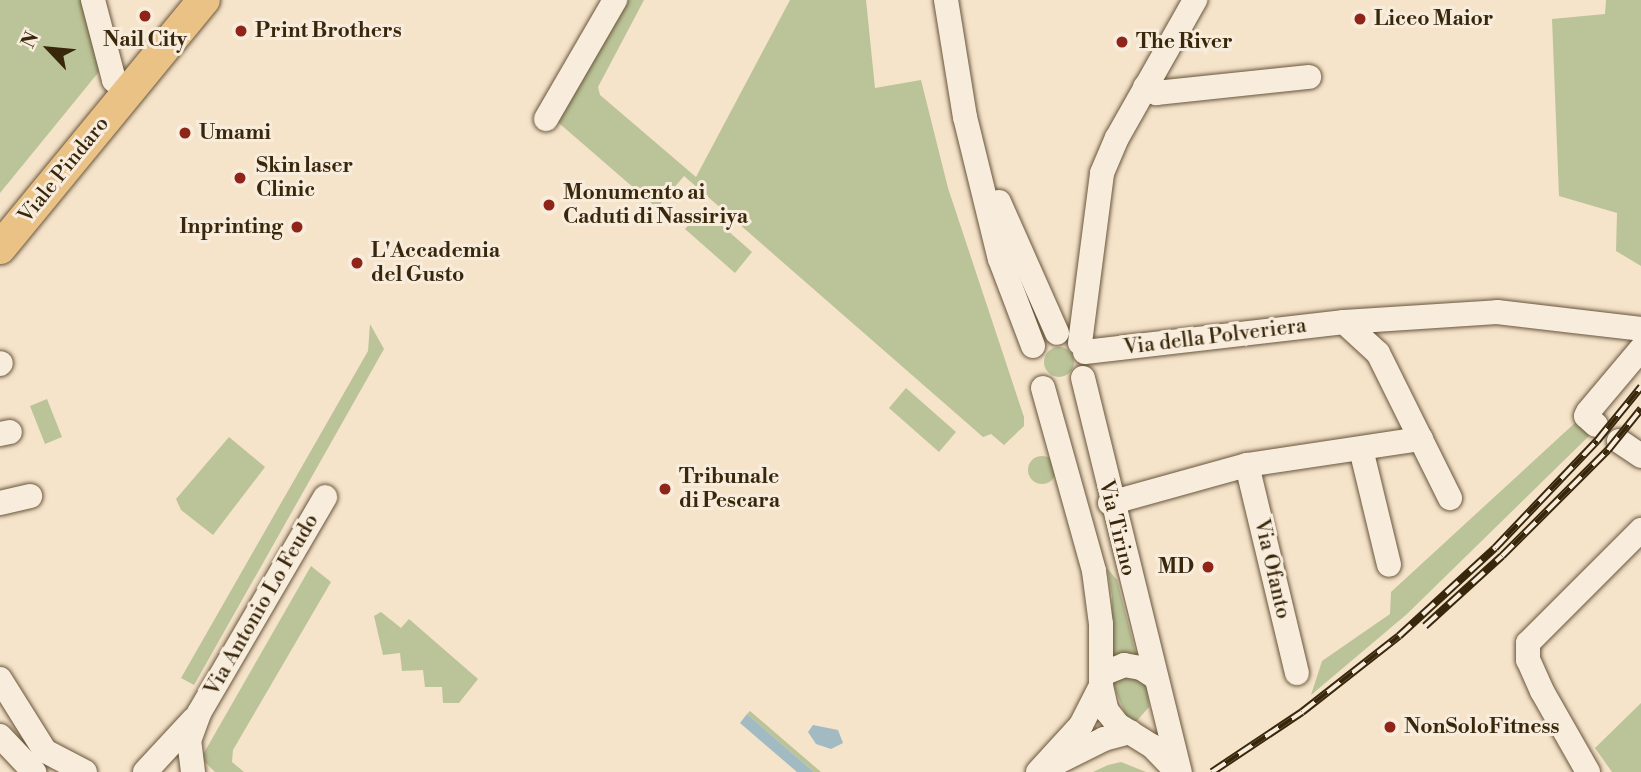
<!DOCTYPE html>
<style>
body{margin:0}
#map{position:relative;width:1641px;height:772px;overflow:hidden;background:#f5e3ca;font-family:"Libre Bodoni",serif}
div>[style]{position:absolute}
.green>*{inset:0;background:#bbc498}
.round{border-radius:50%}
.water>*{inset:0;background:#a2bbc2}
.roads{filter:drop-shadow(0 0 2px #68563b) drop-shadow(0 0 2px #68563b)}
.minor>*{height:24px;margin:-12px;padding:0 12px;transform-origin:12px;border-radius:12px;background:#f8eddd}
.major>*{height:32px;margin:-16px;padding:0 16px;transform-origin:16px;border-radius:16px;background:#eac285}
.rail>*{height:8px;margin-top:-4px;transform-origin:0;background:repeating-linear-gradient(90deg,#f8eddd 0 16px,#39270b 0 32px);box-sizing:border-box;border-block:2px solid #39270b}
.dots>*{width:19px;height:19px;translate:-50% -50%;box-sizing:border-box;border:4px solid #f8eddd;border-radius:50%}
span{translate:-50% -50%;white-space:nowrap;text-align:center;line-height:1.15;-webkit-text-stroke:6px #f8eddd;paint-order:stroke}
.poi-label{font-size:21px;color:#39270b;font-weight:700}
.left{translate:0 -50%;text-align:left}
.right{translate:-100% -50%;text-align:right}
.street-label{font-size:21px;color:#39270b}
.north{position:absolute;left:14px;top:14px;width:70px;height:70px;-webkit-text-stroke:5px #f8eddd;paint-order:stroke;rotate:296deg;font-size:19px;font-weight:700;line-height:28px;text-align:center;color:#39270b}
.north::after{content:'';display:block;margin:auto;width:24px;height:32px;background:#39270b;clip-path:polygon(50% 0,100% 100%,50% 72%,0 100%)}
</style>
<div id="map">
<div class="green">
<div style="clip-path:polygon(0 0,85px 0,102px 68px,0 193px)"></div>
<div style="clip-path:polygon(614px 0,644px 0,598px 87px,600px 95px,696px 177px,790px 0,866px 0,875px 88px,921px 80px,948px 188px,1024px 417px,1024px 426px,1004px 445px,991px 434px,983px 437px,684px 176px,657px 208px,545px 111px)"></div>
<div style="clip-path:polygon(1606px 0,1641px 0,1641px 266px,1616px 251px,1617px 213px,1559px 196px,1552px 19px,1605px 14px)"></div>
<div style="clip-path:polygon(703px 209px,752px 252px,735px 273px,685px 229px)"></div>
<div style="clip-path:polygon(370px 324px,384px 349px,194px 685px,181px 678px,368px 351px)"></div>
<div class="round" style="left:1044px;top:347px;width:30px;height:30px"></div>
<div style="clip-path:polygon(906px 388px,956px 432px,939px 452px,889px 408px)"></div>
<div style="clip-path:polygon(47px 399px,62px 437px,45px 444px,30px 406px)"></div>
<div style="clip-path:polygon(1577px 421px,1590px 435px,1407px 614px,1311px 695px,1322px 661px,1390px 614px,1391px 592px)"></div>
<div style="clip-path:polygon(229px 437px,265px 467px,213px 535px,181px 510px,176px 499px)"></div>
<div class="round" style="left:1028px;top:456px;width:28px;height:28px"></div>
<div style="clip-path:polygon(311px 566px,331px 582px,233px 750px,232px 762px,244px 772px,215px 772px,201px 758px)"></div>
<div style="clip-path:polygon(1107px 568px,1117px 580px,1139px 665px,1110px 663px,1112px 596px)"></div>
<div style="clip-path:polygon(381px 612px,401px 628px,409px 619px,478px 679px,459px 703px,443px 703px,442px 687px,425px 687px,423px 670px,402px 671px,400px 653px,383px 655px,374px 616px)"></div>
<div style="clip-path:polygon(1120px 674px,1144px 682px,1148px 688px,1149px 707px,1135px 723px,1127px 719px,1115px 689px,1113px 678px)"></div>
<div style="clip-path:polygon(1641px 703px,1641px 772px,1612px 772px,1595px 748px)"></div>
<div style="clip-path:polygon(750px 711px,821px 772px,814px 772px,747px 714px)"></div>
<div style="clip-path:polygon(1121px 762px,1146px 772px,1093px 772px,1108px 765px)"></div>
</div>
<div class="water">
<div style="clip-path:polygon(747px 714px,814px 772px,797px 772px,740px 723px)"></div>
<div style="clip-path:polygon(813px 725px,838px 730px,843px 743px,831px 749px,816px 744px,808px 732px)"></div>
</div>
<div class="roads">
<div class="minor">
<div style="left:93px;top:0;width:83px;rotate:75.3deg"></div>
<div style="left:114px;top:80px;width:18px;rotate:41deg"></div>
<div style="left:946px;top:0;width:119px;rotate:80.8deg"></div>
<div style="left:965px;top:117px;width:146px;rotate:76.2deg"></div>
<div style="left:1000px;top:259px;width:93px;rotate:69.2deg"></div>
<div style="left:1145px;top:87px;width:13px;rotate:29deg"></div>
<div style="left:1156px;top:93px;width:154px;rotate:-6deg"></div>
<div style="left:546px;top:119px;width:138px;rotate:-59.9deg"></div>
<div style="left:999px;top:202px;width:143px;rotate:66.1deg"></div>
<div style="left:1344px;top:322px;width:46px;rotate:42.4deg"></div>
<div style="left:1378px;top:353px;width:162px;rotate:63.6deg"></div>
<div style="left:1080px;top:343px;width:171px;rotate:-82.6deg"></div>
<div style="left:1102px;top:173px;width:38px;rotate:-67deg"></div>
<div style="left:1117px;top:138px;width:159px;rotate:-60.5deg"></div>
<div style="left:1085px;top:352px;width:261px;rotate:-6.6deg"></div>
<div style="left:1344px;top:322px;width:153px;rotate:-3.7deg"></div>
<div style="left:1497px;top:312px;width:145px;rotate:6.7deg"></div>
<div style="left:0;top:364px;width:1px;rotate:-45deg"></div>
<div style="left:1083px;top:378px;width:406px;rotate:76.2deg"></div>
<div style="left:1043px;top:388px;width:190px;rotate:74.4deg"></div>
<div style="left:1094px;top:571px;width:53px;rotate:82.5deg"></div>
<div style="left:1101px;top:624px;width:62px;rotate:90deg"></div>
<div style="left:1101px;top:686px;width:26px;rotate:77deg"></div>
<div style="left:1107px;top:711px;width:18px;rotate:52deg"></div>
<div style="left:1118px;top:725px;width:40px;rotate:32deg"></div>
<div style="left:1152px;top:746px;width:36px;rotate:46deg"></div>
<div style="left:1596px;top:425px;width:13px;rotate:-138deg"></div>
<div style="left:1586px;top:416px;width:4px;rotate:-63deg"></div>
<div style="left:1588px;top:412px;width:82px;rotate:-49.9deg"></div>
<div style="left:0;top:434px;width:10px;rotate:-11deg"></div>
<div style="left:1619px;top:441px;width:27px;rotate:34deg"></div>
<div style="left:1361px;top:449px;width:119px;rotate:76.4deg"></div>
<div style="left:1247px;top:465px;width:214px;rotate:76.5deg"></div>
<div style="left:0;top:503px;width:31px;rotate:-13deg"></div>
<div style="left:1110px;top:503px;width:142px;rotate:-15.5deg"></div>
<div style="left:1247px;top:465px;width:176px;rotate:-8.5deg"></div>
<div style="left:1102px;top:674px;width:24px;rotate:-22deg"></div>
<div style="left:1124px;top:665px;width:17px;rotate:10deg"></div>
<div style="left:1141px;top:668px;width:17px;rotate:33deg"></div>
<div style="left:0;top:679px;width:85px;rotate:58deg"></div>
<div style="left:45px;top:751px;width:45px;rotate:27.7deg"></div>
<div style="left:0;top:736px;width:50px;rotate:46.6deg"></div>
<div style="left:1054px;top:764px;width:56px;rotate:-26.6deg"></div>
<div style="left:1104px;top:739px;width:27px;rotate:-15deg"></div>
<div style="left:145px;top:772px;width:72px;rotate:-47.2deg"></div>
<div style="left:193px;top:772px;width:31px;rotate:-97deg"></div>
<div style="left:189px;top:741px;width:30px;rotate:-70deg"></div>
<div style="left:199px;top:713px;width:250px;rotate:-59.7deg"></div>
<div style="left:1038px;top:772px;width:64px;rotate:-47.5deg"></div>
<div style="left:1081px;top:725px;width:44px;rotate:-62.9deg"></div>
<div style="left:1588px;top:772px;width:93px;rotate:-119.6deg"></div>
<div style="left:1542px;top:691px;width:34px;rotate:-114deg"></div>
<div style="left:1528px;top:660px;width:17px;rotate:-90deg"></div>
<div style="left:1528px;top:643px;width:160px;rotate:-45deg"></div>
</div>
<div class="major">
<div style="left:0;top:248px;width:321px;rotate:-50.6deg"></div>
</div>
</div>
<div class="rail">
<div style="left:1425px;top:626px;width:104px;rotate:-42.3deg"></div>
<div style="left:1502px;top:556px;width:150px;rotate:-45deg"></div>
<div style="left:1608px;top:450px;width:53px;rotate:-51.2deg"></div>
<div style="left:1212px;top:772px;width:108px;rotate:-33.7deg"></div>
<div style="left:1302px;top:712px;width:123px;rotate:-38.1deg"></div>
<div style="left:1399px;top:636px;width:130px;rotate:-42.5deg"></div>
<div style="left:1495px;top:548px;width:148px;rotate:-46.4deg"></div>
<div style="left:1597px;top:441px;width:70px;rotate:-50.8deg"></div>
</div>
<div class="dots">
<div style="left:145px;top:16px;background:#8f2418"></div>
<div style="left:1360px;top:19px;background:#8f2418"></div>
<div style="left:241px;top:31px;background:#8f2418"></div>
<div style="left:1122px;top:42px;background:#8f2418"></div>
<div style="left:185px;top:133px;background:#8f2418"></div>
<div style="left:240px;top:178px;background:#8f2418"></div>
<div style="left:549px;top:205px;background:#8f2418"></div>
<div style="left:297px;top:227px;background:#8f2418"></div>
<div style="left:357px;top:263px;background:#8f2418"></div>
<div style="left:665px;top:489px;background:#8f2418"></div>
<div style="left:1208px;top:567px;background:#8f2418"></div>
<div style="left:1390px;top:727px;background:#8f2418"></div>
</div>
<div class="poi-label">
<span class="left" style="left:1374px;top:19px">Liceo Maior</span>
<span class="left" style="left:255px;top:31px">Print Brothers</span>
<span style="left:145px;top:40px">Nail City</span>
<span class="left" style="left:1136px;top:42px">The River</span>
<span class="left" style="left:199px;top:133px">Umami</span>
<span class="left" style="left:256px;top:178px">Skin laser<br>Clinic</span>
<span class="left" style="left:563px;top:205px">Monumento ai<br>Caduti di Nassiriya</span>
<span class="right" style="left:283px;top:227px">Inprinting</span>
<span class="left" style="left:371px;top:263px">L'Accademia<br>del Gusto</span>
<span class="left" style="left:679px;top:489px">Tribunale<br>di Pescara</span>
<span class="right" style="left:1194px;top:567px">MD</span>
<span class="left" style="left:1404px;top:727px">NonSoloFitness</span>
</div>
<div class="street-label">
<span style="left:64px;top:170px;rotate:-51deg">Viale Pindaro</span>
<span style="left:1215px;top:337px;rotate:-7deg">Via della Polveriera</span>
<span style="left:1117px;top:528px;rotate:76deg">Via Tirino</span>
<span style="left:1272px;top:569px;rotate:77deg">Via Ofanto</span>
<span style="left:262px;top:605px;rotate:-60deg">Via Antonio Lo Feudo</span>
</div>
<div class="north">N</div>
</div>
